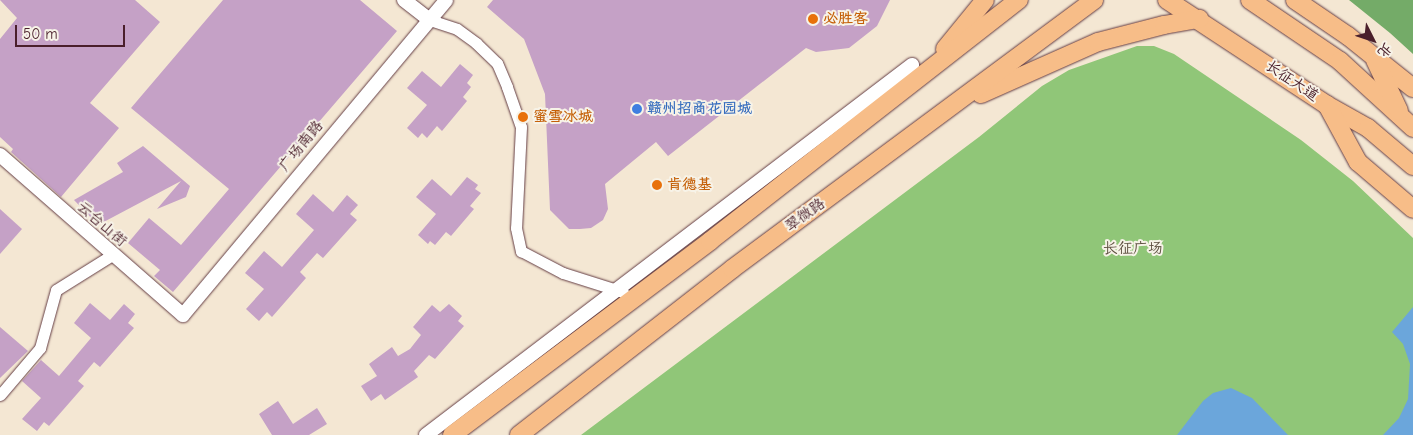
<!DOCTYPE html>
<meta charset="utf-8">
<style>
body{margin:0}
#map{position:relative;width:1413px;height:435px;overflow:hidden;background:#f4e7d3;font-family:"Comic Neue","LXGW WenKai TC",sans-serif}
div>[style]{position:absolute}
.green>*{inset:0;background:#90c678}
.forest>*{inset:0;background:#74ab68}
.water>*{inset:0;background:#6ba6db}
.building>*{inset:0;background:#c5a1c6}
.roads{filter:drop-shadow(0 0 1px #643d44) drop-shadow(0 0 1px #643d44)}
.minor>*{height:11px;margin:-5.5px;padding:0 5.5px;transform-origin:5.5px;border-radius:5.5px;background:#fff}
.tertiary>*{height:14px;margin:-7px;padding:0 7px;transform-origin:7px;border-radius:7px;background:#fff}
.primary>*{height:18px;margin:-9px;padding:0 9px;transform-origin:9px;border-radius:9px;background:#f7bd88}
.dots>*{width:14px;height:14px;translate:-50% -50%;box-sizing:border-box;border:2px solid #f7f3e8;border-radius:50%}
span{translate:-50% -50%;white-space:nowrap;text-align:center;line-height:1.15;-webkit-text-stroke:4px #f7f3e8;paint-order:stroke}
.food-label{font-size:15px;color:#c56008;font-weight:700}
.left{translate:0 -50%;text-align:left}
.street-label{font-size:15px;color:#4a1f2b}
.shop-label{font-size:15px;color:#366cbe;font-weight:700}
.park-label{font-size:15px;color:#5f5142}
.north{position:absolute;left:1348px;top:15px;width:50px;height:50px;-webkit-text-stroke:4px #f7f3e8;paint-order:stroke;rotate:131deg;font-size:14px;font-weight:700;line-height:20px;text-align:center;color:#4a1f2b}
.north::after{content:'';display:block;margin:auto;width:18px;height:22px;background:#4a1f2b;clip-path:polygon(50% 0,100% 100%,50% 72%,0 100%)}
.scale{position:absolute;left:15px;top:25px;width:110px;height:22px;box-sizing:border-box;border:2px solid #4a1f2b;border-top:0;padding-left:6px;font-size:15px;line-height:18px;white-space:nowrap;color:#4a1f2b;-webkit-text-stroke:4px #f7f3e8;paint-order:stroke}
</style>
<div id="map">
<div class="green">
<div style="clip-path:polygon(1137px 46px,1154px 46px,1174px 54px,1301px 140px,1353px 181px,1413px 238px,1413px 435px,581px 435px,979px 137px,1042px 86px,1069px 70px)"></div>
</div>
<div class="forest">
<div style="clip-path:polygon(1349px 0,1413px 0,1413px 54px,1390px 33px)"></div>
</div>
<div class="water">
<div style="clip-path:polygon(1413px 307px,1413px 435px,1383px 435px,1399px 418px,1408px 399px,1410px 364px,1403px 344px,1392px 332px)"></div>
<div style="clip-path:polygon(1231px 388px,1252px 398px,1288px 435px,1177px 435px,1203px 401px,1213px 393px)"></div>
</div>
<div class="building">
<div style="clip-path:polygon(0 0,135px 0,160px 22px,90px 103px,119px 128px,61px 197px,11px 152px,13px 149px,0 137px,0 39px,17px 18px)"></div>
<div style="clip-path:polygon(223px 0,360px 0,397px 31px,173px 292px,154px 276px,160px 270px,128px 243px,149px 218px,181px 245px,229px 189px,131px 108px)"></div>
<div style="clip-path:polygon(493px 0,890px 0,877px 26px,849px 48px,816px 52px,806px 48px,668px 156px,656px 142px,605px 184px,608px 209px,603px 220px,591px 228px,580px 229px,569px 229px,550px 210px,545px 94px,524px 39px,487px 7px)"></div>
<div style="clip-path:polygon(460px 64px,473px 75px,467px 83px,471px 87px,463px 97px,467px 101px,442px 131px,437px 126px,427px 138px,422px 133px,418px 138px,407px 128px,427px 105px,407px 88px,422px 71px,441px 87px)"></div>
<div style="clip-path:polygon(143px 146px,190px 186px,186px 197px,157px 209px,181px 181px,98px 225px,74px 200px,123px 172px,117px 163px)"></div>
<div style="clip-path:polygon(467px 177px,478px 185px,475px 189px,481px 193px,470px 206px,474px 209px,451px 236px,446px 232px,435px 245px,430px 241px,428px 244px,418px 235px,436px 214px,416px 197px,432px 179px,451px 196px)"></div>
<div style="clip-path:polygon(313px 194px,333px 212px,347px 195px,358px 205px,350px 214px,357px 220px,323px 258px,317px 253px,300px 272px,306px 278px,272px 317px,267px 312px,259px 321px,246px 309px,264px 289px,245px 273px,264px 251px,282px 267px,314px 230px,296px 214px)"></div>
<div style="clip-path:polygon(0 209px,22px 229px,0 254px)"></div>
<div style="clip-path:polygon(90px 303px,110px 320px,124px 304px,135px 314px,128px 323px,134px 328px,100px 367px,94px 362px,78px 381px,84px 386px,49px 426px,44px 422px,37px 431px,22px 419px,41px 398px,22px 381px,41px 360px,59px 376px,91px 338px,74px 323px)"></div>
<div style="clip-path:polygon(449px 304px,462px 316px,458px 321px,464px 326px,435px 359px,429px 355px,414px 371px,418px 377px,385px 400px,381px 394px,371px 401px,361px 386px,377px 376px,369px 364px,392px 347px,398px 356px,410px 349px,421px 335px,413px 327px,432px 305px,440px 312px)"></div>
<div style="clip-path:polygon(0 327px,28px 351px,0 378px)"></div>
<div style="clip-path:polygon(278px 401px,293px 424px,317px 408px,327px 424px,309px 435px,272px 435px,259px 414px)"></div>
</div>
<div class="roads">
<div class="minor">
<div style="left:430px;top:20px;width:28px;rotate:18deg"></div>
<div style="left:457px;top:29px;width:24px;rotate:36deg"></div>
<div style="left:476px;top:43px;width:29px;rotate:44deg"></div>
<div style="left:497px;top:63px;width:26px;rotate:67deg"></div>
<div style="left:507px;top:87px;width:42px;rotate:70.7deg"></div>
<div style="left:521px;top:127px;width:101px;rotate:92.8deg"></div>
<div style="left:516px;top:228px;width:24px;rotate:78deg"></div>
<div style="left:521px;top:251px;width:47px;rotate:27.6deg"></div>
<div style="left:563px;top:273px;width:63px;rotate:17.6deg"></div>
<div style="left:0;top:395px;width:62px;rotate:-49.6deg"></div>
<div style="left:40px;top:348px;width:60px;rotate:-74.6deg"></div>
<div style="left:56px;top:290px;width:66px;rotate:-32deg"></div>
</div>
<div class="tertiary">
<div style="left:404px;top:0;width:33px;rotate:38deg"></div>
<div style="left:0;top:155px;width:243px;rotate:41.2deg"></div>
<div style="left:183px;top:315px;width:410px;rotate:-50.1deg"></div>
<div style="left:426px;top:435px;width:611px;rotate:-37.28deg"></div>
</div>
<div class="primary">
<div style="left:1167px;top:0;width:191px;rotate:33.3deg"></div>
<div style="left:1327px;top:105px;width:47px;rotate:29.3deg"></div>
<div style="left:1368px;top:128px;width:59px;rotate:40.2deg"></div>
<div style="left:1250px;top:0;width:109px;rotate:34.1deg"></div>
<div style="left:1340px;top:61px;width:99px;rotate:42.5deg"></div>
<div style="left:1295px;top:0;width:64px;rotate:34.2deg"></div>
<div style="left:1348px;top:36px;width:83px;rotate:38.7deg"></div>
<div style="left:945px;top:49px;width:63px;rotate:-50.8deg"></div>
<div style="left:1375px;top:60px;width:56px;rotate:64.8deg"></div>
<div style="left:981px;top:94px;width:128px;rotate:-24deg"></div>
<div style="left:1098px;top:42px;width:68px;rotate:-14.4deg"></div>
<div style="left:1164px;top:25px;width:36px;rotate:-10deg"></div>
<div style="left:1327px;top:105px;width:65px;rotate:61.5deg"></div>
<div style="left:1358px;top:162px;width:72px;rotate:40.5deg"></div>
<div style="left:452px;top:435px;width:323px;rotate:-36.9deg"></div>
<div style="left:710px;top:241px;width:392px;rotate:-38deg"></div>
<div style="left:519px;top:435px;width:270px;rotate:-37.9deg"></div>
<div style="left:732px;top:269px;width:451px;rotate:-36.6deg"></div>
</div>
</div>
<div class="dots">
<div style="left:813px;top:19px;background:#e8710a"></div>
<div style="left:637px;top:109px;background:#3f7fe0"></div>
<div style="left:523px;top:117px;background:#e8710a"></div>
<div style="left:657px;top:185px;background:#e8710a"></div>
</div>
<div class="food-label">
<span class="left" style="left:823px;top:19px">必胜客</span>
<span class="left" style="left:533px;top:117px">蜜雪冰城</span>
<span class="left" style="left:667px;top:185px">肯德基</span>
</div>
<div class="street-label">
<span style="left:1292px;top:81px;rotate:34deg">长征大道</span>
<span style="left:301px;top:146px;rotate:-51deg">广场南路</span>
<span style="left:805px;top:215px;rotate:-36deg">翠微路</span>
<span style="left:102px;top:224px;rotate:41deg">云台山街</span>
</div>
<div class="shop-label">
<span class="left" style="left:647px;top:109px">赣州招商花园城</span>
</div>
<div class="park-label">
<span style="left:1133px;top:249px">长征广场</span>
</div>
<div class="north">北</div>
<div class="scale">50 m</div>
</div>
